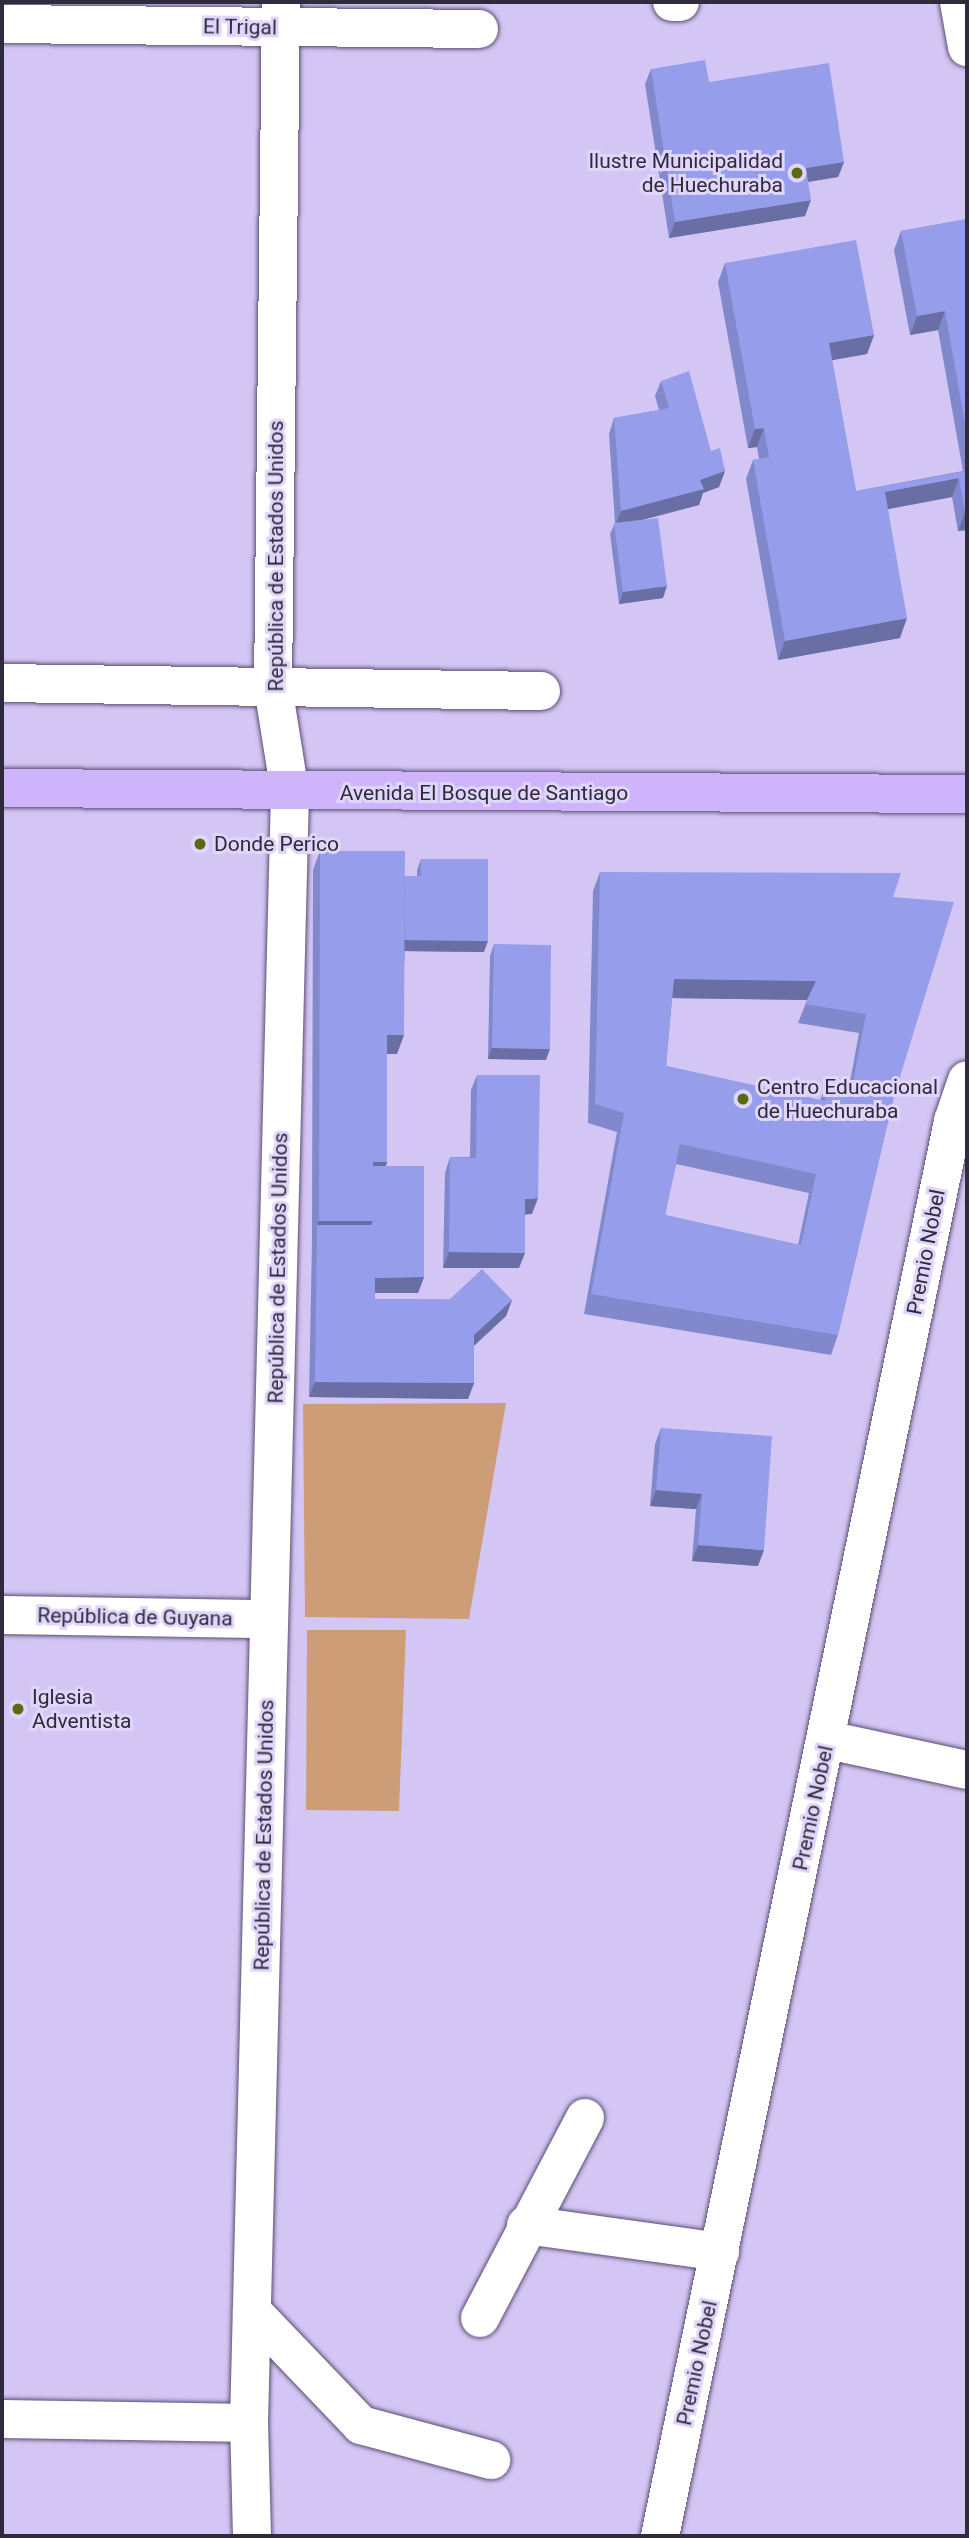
<!DOCTYPE html>
<meta charset="utf-8">
<style>
body{margin:0}
#map{position:relative;width:969px;height:2538px;overflow:hidden;background:#d4c6f4;font-family:Roboto,sans-serif}
div>[style]{position:absolute}
.green>*{inset:0;background:#cd9d78}
.roads{filter:drop-shadow(0 0 2px #5a4e74) drop-shadow(0 0 2px #5a4e74)}
.minor>*{height:38px;margin:-19px;padding:0 19px;transform-origin:19px;border-radius:19px;background:#fff}
.major>*{height:38px;margin:-19px;padding:0 19px;transform-origin:19px;border-radius:19px;background:#ceb4fb}
.wall>*{inset:0;background:#8188cb}
.shaded-wall>*{inset:0;background:#696fa5}
.building>*{inset:0;background:#969eec}
.dots>*{width:19px;height:19px;translate:-50% -50%;box-sizing:border-box;border:4px solid #e0d5fa;border-radius:50%}
span{translate:-50% -50%;white-space:nowrap;text-align:center;line-height:1.15;-webkit-text-stroke:6px #e0d5fa;paint-order:stroke}
.street-label{font-size:21px;color:#302b3c}
.poi-label{font-size:21px;color:#302b3c}
.right{translate:-100% -50%;text-align:right}
.left{translate:0 -50%;text-align:left}
.frame{position:absolute;inset:0;border:4px solid #302b3c;pointer-events:none}
</style>
<div id="map">
<div class="green">
<div style="clip-path:polygon(506px 1403px,469px 1619px,305px 1617px,303px 1404px)"></div>
<div style="clip-path:polygon(307px 1630px,406px 1630px,399px 1811px,306px 1810px)"></div>
</div>
<div class="roads">
<div class="minor">
<div style="left:672px;top:2px;width:8px"></div>
<div style="left:959px;top:2px;width:46px;rotate:79.9deg"></div>
<div style="left:2px;top:24px;width:477px;rotate:0.6deg"></div>
<div style="left:2px;top:683px;width:539px;rotate:0.85deg"></div>
<div style="left:2px;top:1615px;width:267px;rotate:0.9deg"></div>
<div style="left:828px;top:1740px;width:142px;rotate:12.2deg"></div>
<div style="left:526px;top:2225px;width:196px;rotate:7.9deg"></div>
<div style="left:252px;top:2311px;width:158px;rotate:46.3deg"></div>
<div style="left:361px;top:2425px;width:135px;rotate:15.1deg"></div>
<div style="left:480px;top:2318px;width:226px;rotate:-62.3deg"></div>
<div style="left:2px;top:2419px;width:247px;rotate:0.9deg"></div>
<div style="left:252px;top:2536px;width:113px;rotate:-91.5deg"></div>
<div style="left:249px;top:2423px;width:1631px;rotate:-88.56deg"></div>
<div style="left:290px;top:793px;width:107px;rotate:-99.1deg"></div>
<div style="left:273px;top:687px;width:685px;rotate:-89.33deg"></div>
<div style="left:660px;top:2536px;width:1445px;rotate:-78.3deg"></div>
<div style="left:953px;top:1121px;width:43px;rotate:-71.1deg"></div>
</div>
<div class="major">
<div style="left:2px;top:788px;width:965px;rotate:0.36deg"></div>
</div>
</div>
<div class="wall">
<div style="clip-path:polygon(651px 69px,709px 82px,844px 162px,838px 177px,808px 182px,805px 216px,669px 238px,645px 84px)"></div>
<div style="clip-path:polygon(967px 219px,967px 530px,958px 531px,952px 497px,888px 509px,900px 638px,778px 660px,746px 479px,753px 460px,759px 459px,757px 447px,748px 448px,718px 282px,725px 263px,874px 335px,867px 354px,832px 360px,856px 491px,963px 471px,938px 330px,910px 335px,894px 250px,901px 231px)"></div>
<div style="clip-path:polygon(661px 381px,725px 471px,719px 487px,703px 493px,699px 505px,642px 520px,663px 598px,619px 604px,610px 534px,615px 523px,609px 434px,614px 418px,659px 410px,655px 396px)"></div>
<div style="clip-path:polygon(320px 851px,405px 876px,417px 876px,417px 870px,421px 859px,484px 952px,405px 951px,397px 1054px,387px 1054px,387px 1162px,386px 1166px,424px 1277px,418px 1293px,375px 1293px,375px 1299px,512px 1300px,506px 1316px,474px 1346px,474px 1383px,468px 1399px,309px 1397px,312px 1240px,313px 870px)"></div>
<div style="clip-path:polygon(evenodd,600px 872px,893px 897px,894px 1096px,838px 1335px,831px 1355px,584px 1314px,617px 1132px,588px 1123px,593px 891px,600px 872px,672px 998px,807px 1000px,798px 1023px,859px 1033px,849px 1087px,827px 1084px,820px 1100px,666px 1066px,672px 998px,600px 872px,676px 1164px,809px 1193px,798px 1245px,665px 1215px,676px 1164px)"></div>
<div style="clip-path:polygon(494px 944px,546px 1060px,488px 1059px,490px 956px)"></div>
<div style="clip-path:polygon(477px 1075px,532px 1214px,525px 1214px,519px 1268px,443px 1268px,445px 1173px,450px 1157px,470px 1157px,471px 1090px)"></div>
<div style="clip-path:polygon(661px 1428px,758px 1566px,692px 1561px,696px 1509px,650px 1506px,655px 1444px)"></div>
</div>
<div class="shaded-wall">
<div style="clip-path:polygon(844px 162px,838px 177px,800px 183px,806px 168px)"></div>
<div style="clip-path:polygon(811px 200px,805px 216px,669px 238px,675px 222px)"></div>
<div style="clip-path:polygon(945px 311px,938px 330px,910px 335px,917px 316px)"></div>
<div style="clip-path:polygon(874px 335px,867px 354px,822px 362px,829px 343px)"></div>
<div style="clip-path:polygon(764px 428px,757px 447px,748px 448px,755px 429px)"></div>
<div style="clip-path:polygon(725px 471px,719px 487px,703px 493px,699px 505px,615px 527px,621px 511px,700px 480px)"></div>
<div style="clip-path:polygon(959px 478px,952px 497px,878px 511px,885px 492px)"></div>
<div style="clip-path:polygon(965px 512px,967px 512px,967px 530px,958px 531px)"></div>
<div style="clip-path:polygon(667px 586px,663px 598px,619px 604px,623px 592px)"></div>
<div style="clip-path:polygon(907px 618px,900px 638px,778px 660px,785px 641px)"></div>
<div style="clip-path:polygon(401px 940px,488px 941px,484px 952px,397px 951px)"></div>
<div style="clip-path:polygon(674px 979px,816px 981px,809px 1000px,667px 998px)"></div>
<div style="clip-path:polygon(387px 1035px,404px 1035px,397px 1054px,380px 1054px)"></div>
<div style="clip-path:polygon(492px 1048px,550px 1049px,546px 1060px,488px 1059px)"></div>
<div style="clip-path:polygon(373px 1162px,387px 1162px,380px 1181px,372px 1181px)"></div>
<div style="clip-path:polygon(538px 1198px,532px 1214px,519px 1215px,525px 1199px)"></div>
<div style="clip-path:polygon(319px 1221px,373px 1221px,366px 1240px,317px 1225px)"></div>
<div style="clip-path:polygon(449px 1252px,525px 1253px,519px 1268px,443px 1268px)"></div>
<div style="clip-path:polygon(424px 1277px,418px 1293px,369px 1293px,375px 1278px)"></div>
<div style="clip-path:polygon(512px 1300px,506px 1316px,468px 1351px,474px 1335px)"></div>
<div style="clip-path:polygon(315px 1382px,474px 1383px,468px 1399px,309px 1397px)"></div>
<div style="clip-path:polygon(656px 1490px,702px 1494px,696px 1509px,650px 1506px)"></div>
<div style="clip-path:polygon(698px 1545px,764px 1550px,758px 1566px,692px 1561px)"></div>
</div>
<div class="building">
<div style="clip-path:polygon(705px 60px,709px 82px,829px 63px,844px 162px,806px 168px,811px 200px,675px 222px,651px 69px)"></div>
<div style="clip-path:polygon(967px 219px,967px 435px,945px 311px,917px 316px,901px 231px)"></div>
<div style="clip-path:polygon(856px 240px,874px 335px,829px 343px,856px 491px,967px 471px,967px 512px,965px 512px,959px 478px,885px 492px,907px 618px,785px 641px,753px 460px,769px 457px,764px 428px,755px 429px,725px 263px)"></div>
<div style="clip-path:polygon(689px 371px,711px 451px,720px 448px,725px 471px,700px 480px,704px 489px,621px 511px,614px 418px,669px 408px,661px 381px)"></div>
<div style="clip-path:polygon(658px 518px,667px 586px,623px 592px,614px 523px)"></div>
<div style="clip-path:polygon(320px 851px,405px 851px,404px 1035px,387px 1035px,387px 1162px,373px 1162px,373px 1221px,319px 1221px)"></div>
<div style="clip-path:polygon(421px 859px,488px 859px,488px 941px,405px 940px,405px 876px,421px 876px)"></div>
<div style="clip-path:polygon(evenodd,600px 872px,901px 873px,893px 897px,954px 902px,894px 1096px,838px 1335px,591px 1294px,624px 1113px,595px 1104px,600px 872px,674px 979px,816px 981px,805px 1004px,866px 1014px,852px 1087px,827px 1084px,825px 1101px,666px 1066px,674px 979px,600px 872px,680px 1144px,816px 1174px,801px 1245px,665px 1215px,680px 1144px)"></div>
<div style="clip-path:polygon(494px 944px,551px 945px,550px 1049px,492px 1048px)"></div>
<div style="clip-path:polygon(477px 1075px,540px 1075px,538px 1198px,525px 1199px,525px 1253px,449px 1252px,450px 1157px,476px 1158px)"></div>
<div style="clip-path:polygon(373px 1166px,424px 1166px,424px 1277px,375px 1278px,375px 1299px,449px 1300px,482px 1269px,512px 1300px,474px 1335px,474px 1383px,315px 1382px,317px 1225px,371px 1225px,373px 1221px)"></div>
<div style="clip-path:polygon(661px 1428px,772px 1436px,764px 1550px,698px 1545px,702px 1494px,656px 1490px)"></div>
</div>
<div class="dots">
<div style="left:797px;top:173px;background:#5b6911"></div>
<div style="left:200px;top:844px;background:#5b6911"></div>
<div style="left:743px;top:1099px;background:#5b6911"></div>
<div style="left:18px;top:1709px;background:#5b6911"></div>
</div>
<div class="street-label">
<span style="left:240px;top:27px;rotate:1deg">El Trigal</span>
<span style="left:276px;top:556px;rotate:-90deg">República de Estados Unidos</span>
<span style="left:484px;top:793px">Avenida El Bosque de Santiago</span>
<span style="left:926px;top:1252px;rotate:-79deg">Premio Nobel</span>
<span style="left:278px;top:1268px;rotate:-89deg">República de Estados Unidos</span>
<span style="left:135px;top:1617px;rotate:1deg">República de Guyana</span>
<span style="left:813px;top:1808px;rotate:-78deg">Premio Nobel</span>
<span style="left:264px;top:1835px;rotate:-89deg">República de Estados Unidos</span>
<span style="left:697px;top:2363px;rotate:-78deg">Premio Nobel</span>
</div>
<div class="poi-label">
<span class="right" style="left:783px;top:173px">Ilustre Municipalidad<br>de Huechuraba</span>
<span class="left" style="left:214px;top:844px">Donde Perico</span>
<span class="left" style="left:757px;top:1099px">Centro Educacional<br>de Huechuraba</span>
<span class="left" style="left:32px;top:1709px">Iglesia<br>Adventista</span>
</div>
<div class="frame"></div>
</div>
